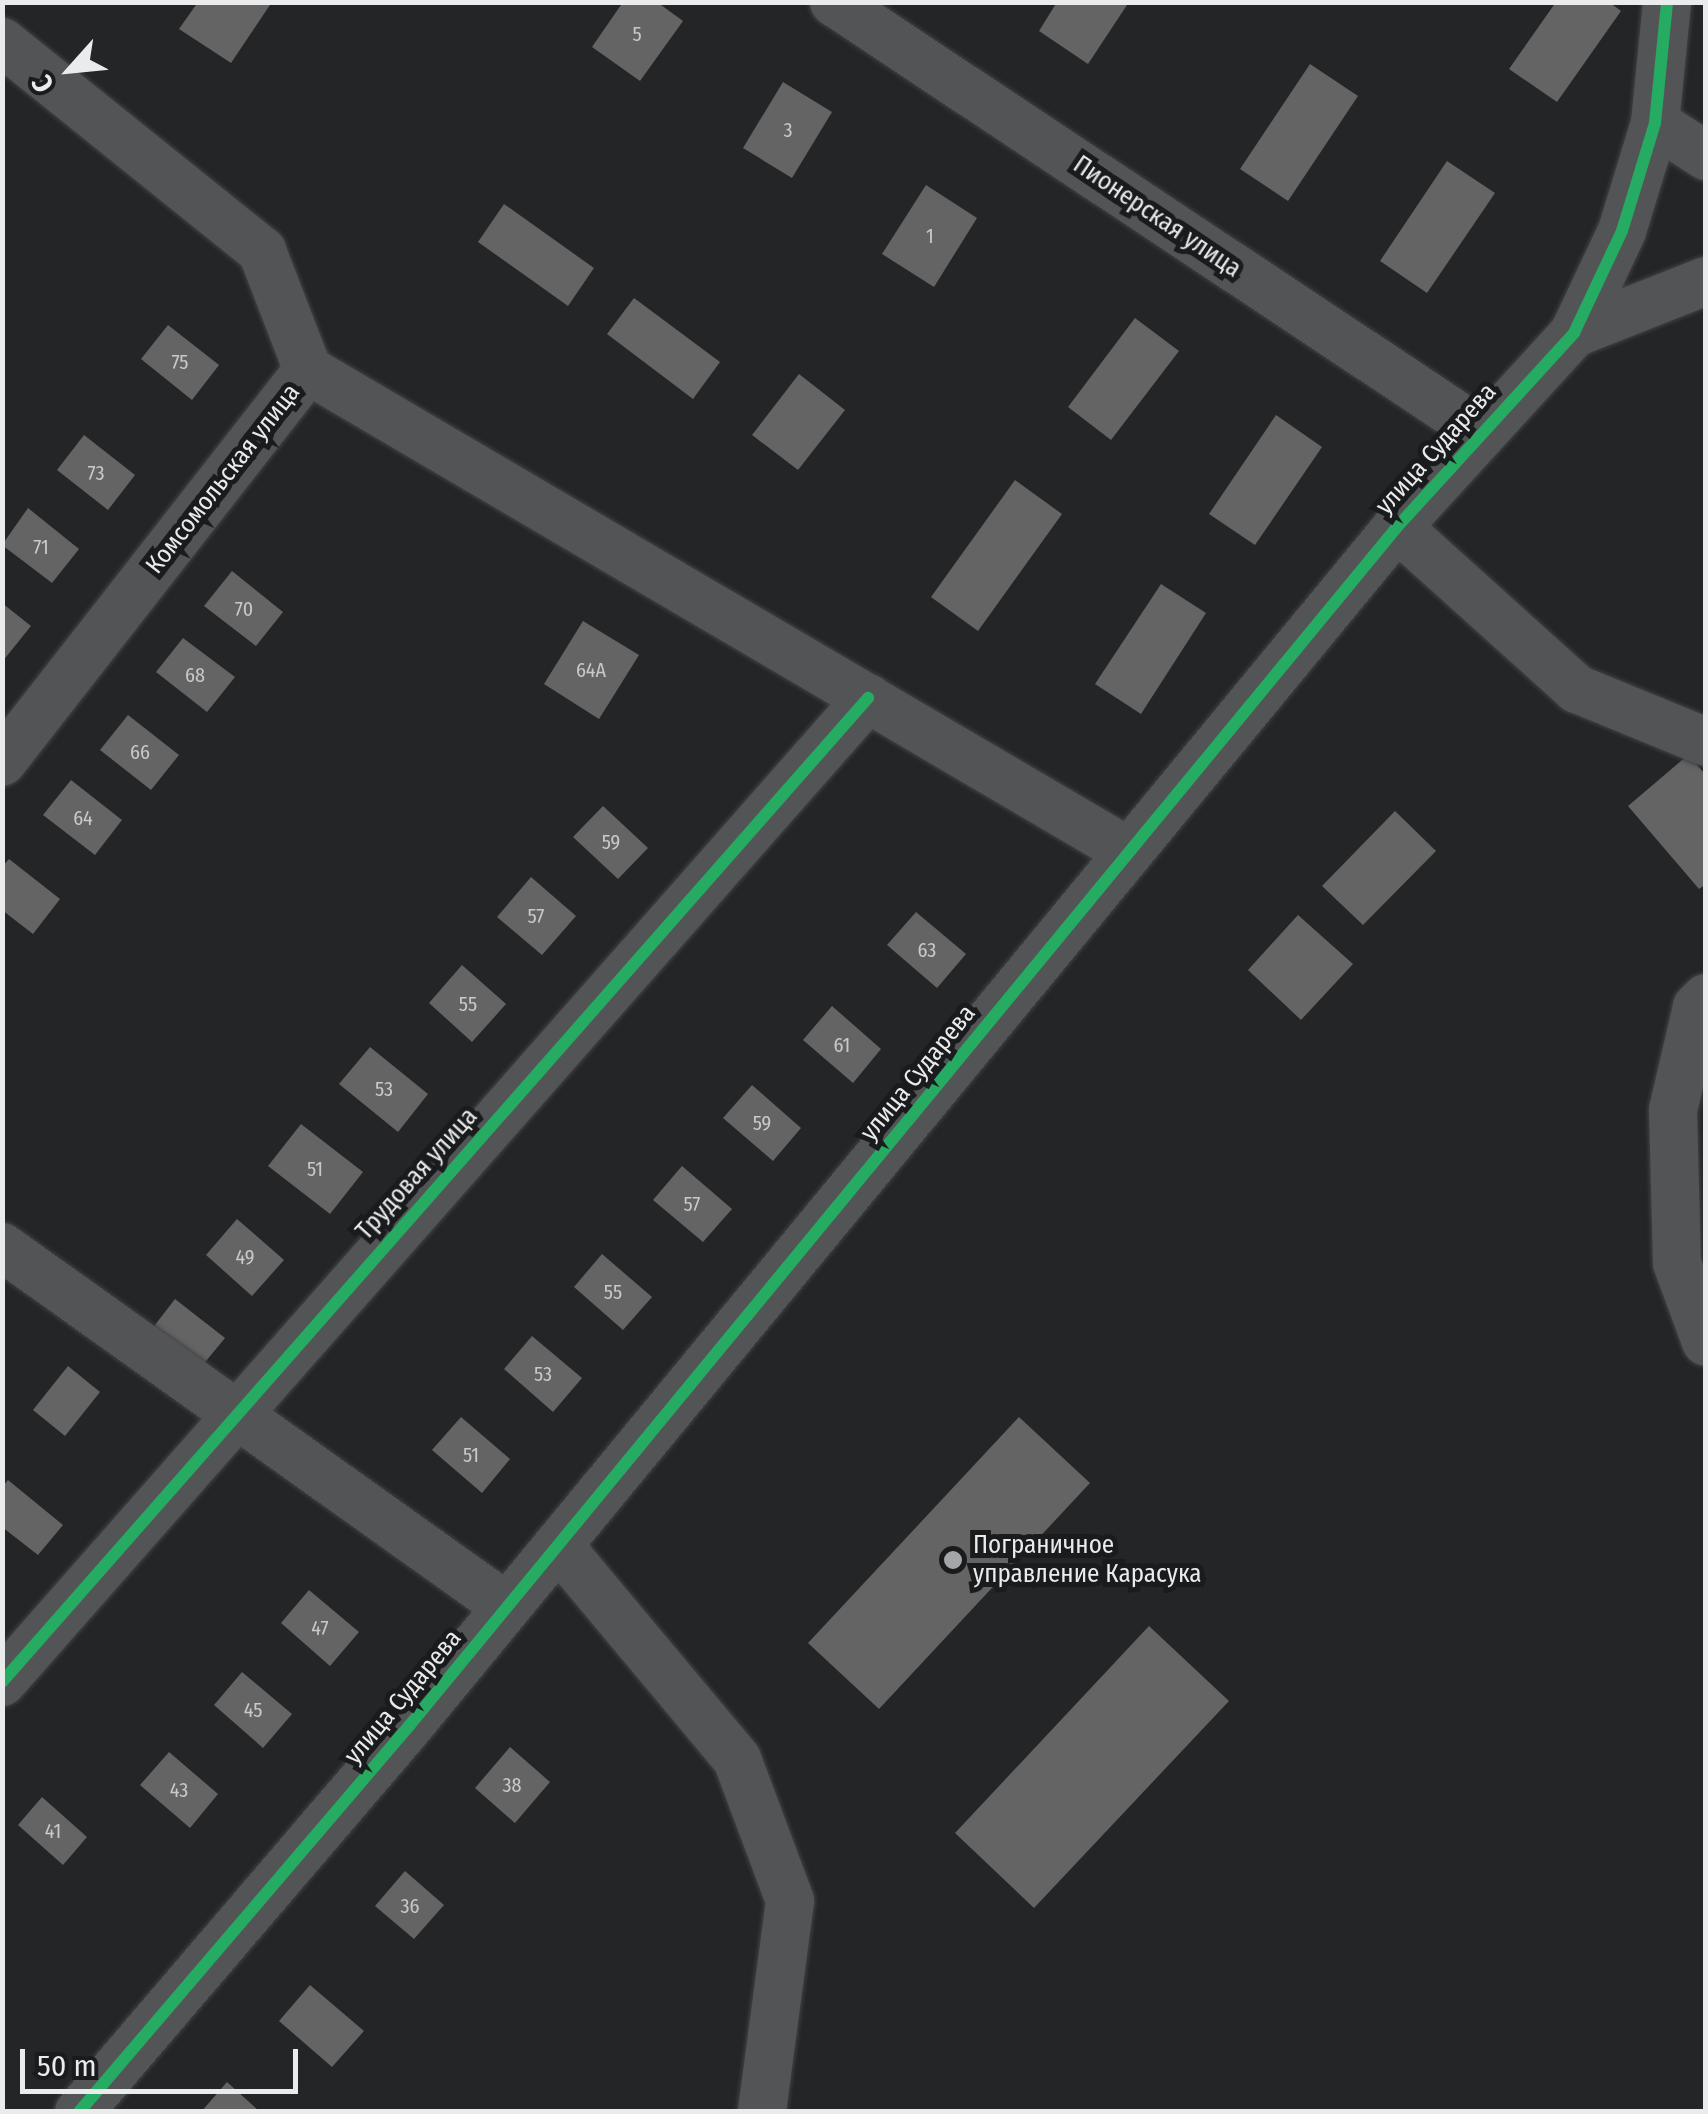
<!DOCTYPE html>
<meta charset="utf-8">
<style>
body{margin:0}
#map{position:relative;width:1708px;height:2114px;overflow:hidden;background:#242526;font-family:"Fira Sans Condensed",sans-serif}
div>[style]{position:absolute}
.building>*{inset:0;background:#646465}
.roads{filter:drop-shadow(0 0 2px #424243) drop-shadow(0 0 2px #424243)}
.minor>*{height:48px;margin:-24px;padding:0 24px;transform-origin:24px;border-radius:24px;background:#535455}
.cycleway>*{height:12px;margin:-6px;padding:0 6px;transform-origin:6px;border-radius:6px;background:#26ab63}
.dots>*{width:28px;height:28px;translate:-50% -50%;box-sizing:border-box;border:5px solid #1a1b1d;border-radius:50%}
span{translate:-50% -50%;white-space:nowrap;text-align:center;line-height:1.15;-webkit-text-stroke:10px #1a1b1d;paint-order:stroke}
.number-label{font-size:20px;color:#c8c9ca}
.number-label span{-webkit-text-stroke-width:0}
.street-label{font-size:25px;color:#e9ebec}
.poi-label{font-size:25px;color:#e9ebec}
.left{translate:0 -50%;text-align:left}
.frame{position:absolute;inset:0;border:5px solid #e9ebec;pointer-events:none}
.north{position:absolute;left:20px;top:20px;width:100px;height:100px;-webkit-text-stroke:8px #1a1b1d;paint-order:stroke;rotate:243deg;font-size:28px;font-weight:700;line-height:40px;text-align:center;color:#e9ebec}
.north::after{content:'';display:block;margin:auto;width:35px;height:45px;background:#e9ebec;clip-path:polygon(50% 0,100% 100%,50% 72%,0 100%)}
.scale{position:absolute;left:20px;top:2049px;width:278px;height:45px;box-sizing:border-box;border:5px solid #e9ebec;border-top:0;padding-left:12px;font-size:30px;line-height:35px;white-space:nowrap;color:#e9ebec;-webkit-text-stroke:8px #1a1b1d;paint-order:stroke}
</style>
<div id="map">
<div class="building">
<div style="clip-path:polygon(198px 2px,272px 2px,231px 63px,179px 29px)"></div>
<div style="clip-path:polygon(623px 2px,657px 2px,683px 21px,640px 81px,592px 47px)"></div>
<div style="clip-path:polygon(1057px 2px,1129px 2px,1088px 64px,1039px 31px)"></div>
<div style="clip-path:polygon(1556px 2px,1609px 2px,1621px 11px,1557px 102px,1509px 69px)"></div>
<div style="clip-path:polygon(1310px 64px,1358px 96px,1288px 201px,1240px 169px)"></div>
<div style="clip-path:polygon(783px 82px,832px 112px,792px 178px,743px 148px)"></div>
<div style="clip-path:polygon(1447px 161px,1495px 193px,1427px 293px,1380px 261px)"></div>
<div style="clip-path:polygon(926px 185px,977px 218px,934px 287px,882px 254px)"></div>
<div style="clip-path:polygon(504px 204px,594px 268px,568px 306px,478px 242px)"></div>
<div style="clip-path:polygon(634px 298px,720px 362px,693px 399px,607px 334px)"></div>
<div style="clip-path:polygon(1135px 318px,1179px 351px,1111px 440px,1068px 407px)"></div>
<div style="clip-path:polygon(168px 325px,219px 365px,192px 400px,141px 359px)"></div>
<div style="clip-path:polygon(799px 374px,845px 410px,798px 470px,752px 435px)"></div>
<div style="clip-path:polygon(1276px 415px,1322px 447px,1255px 545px,1209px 514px)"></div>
<div style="clip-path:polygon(84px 435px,135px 475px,108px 510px,57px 470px)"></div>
<div style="clip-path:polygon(1015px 480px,1062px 514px,978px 631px,931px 597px)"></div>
<div style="clip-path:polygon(28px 508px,79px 549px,52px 583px,2px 545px)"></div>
<div style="clip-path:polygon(232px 571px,283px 612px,256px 646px,204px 606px)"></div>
<div style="clip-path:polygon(1161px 584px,1206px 613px,1141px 714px,1095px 684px)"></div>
<div style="clip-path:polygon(2px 603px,31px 626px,2px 662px)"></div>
<div style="clip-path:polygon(583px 621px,639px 655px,599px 719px,544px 684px)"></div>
<div style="clip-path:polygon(183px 638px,235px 677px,207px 712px,156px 672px)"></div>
<div style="clip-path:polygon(128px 715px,179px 755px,151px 790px,100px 750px)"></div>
<div style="clip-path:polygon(1688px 755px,1706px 775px,1706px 884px,1699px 889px,1628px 806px)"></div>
<div style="clip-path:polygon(71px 780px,122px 820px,95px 855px,43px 815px)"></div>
<div style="clip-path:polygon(603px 806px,648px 848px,618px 879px,573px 837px)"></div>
<div style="clip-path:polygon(1395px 811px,1436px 851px,1363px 925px,1322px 886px)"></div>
<div style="clip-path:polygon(9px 859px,60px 899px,33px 934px,2px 910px,2px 867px)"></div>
<div style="clip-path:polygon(531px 877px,576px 916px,542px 955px,497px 917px)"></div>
<div style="clip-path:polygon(916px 912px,966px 954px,937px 988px,887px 945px)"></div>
<div style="clip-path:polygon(1298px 915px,1353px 964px,1301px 1020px,1248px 970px)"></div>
<div style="clip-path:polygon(462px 965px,506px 1004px,472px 1042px,429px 1003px)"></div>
<div style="clip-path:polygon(832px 1006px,881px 1049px,853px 1083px,803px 1040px)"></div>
<div style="clip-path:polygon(370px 1047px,428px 1094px,398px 1132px,339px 1084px)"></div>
<div style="clip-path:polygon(752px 1085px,801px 1128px,773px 1161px,723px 1118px)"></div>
<div style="clip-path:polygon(301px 1124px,363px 1172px,330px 1214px,268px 1166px)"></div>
<div style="clip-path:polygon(682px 1166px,732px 1209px,703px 1242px,653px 1200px)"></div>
<div style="clip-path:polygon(237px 1219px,284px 1260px,252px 1296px,206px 1255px)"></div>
<div style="clip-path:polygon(602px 1254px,652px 1297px,623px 1330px,574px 1287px)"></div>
<div style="clip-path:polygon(175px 1299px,225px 1338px,197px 1372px,148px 1334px)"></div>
<div style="clip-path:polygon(532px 1336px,582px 1378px,553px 1412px,504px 1369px)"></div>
<div style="clip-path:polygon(68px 1366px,100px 1392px,65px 1436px,33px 1410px)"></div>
<div style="clip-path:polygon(461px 1417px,510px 1459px,482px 1493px,432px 1450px)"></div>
<div style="clip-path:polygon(1019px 1417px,1090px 1483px,879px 1709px,808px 1643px)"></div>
<div style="clip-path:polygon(8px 1480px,63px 1525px,38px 1555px,2px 1527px,2px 1487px)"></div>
<div style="clip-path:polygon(309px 1590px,359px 1632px,330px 1666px,281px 1623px)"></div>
<div style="clip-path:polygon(1149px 1626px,1229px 1701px,1034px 1908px,955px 1833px)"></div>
<div style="clip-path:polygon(242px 1672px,292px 1714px,263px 1748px,214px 1705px)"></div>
<div style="clip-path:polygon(510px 1747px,550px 1782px,515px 1823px,475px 1788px)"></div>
<div style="clip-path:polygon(169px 1752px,218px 1794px,190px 1828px,140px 1785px)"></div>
<div style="clip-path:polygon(42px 1797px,87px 1837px,63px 1865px,18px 1825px)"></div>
<div style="clip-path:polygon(405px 1871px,444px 1905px,414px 1939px,375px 1906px)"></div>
<div style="clip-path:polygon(310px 1985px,364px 2031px,332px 2067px,279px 2021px)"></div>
<div style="clip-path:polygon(227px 2082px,260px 2112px,201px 2112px)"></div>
</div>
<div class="roads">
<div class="minor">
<div style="left:834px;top:2px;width:775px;rotate:33.59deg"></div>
<div style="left:2px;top:42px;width:334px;rotate:38.8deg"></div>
<div style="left:262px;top:251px;width:128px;rotate:68.9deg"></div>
<div style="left:308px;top:370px;width:497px;rotate:128deg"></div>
<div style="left:1655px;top:123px;width:61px;rotate:32.9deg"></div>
<div style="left:1574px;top:333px;width:142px;rotate:-21.5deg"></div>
<div style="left:308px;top:370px;width:952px;rotate:30.42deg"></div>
<div style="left:1397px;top:527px;width:242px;rotate:42deg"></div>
<div style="left:1577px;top:689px;width:139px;rotate:22.3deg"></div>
<div style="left:1706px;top:998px;width:13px;rotate:135deg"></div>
<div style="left:1697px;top:1007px;width:106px;rotate:103.1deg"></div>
<div style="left:1673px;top:1110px;width:153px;rotate:88.5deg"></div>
<div style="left:1677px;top:1263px;width:84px;rotate:69.8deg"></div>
<div style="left:2px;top:1247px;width:620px;rotate:35.48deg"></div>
<div style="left:558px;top:1545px;width:279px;rotate:50.1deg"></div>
<div style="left:737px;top:1759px;width:152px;rotate:69.5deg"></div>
<div style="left:790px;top:1901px;width:213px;rotate:97.6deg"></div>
<div style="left:2px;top:1682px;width:1311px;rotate:-48.65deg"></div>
<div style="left:79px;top:2112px;width:508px;rotate:-49.47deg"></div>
<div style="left:409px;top:1726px;width:1554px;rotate:-50.51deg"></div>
<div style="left:1397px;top:527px;width:263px;rotate:-47.6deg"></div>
<div style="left:1574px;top:333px;width:113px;rotate:-64.8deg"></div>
<div style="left:1622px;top:231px;width:113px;rotate:-73deg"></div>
<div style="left:1655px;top:123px;width:122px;rotate:-84.3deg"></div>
</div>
</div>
<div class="cycleway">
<div style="left:2px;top:1682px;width:1311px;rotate:-48.65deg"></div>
<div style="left:79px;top:2112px;width:508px;rotate:-49.47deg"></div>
<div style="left:409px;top:1726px;width:1554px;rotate:-50.51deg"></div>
<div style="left:1397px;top:527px;width:263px;rotate:-47.6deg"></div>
<div style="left:1574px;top:333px;width:113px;rotate:-64.8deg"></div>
<div style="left:1622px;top:231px;width:113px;rotate:-73deg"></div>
<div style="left:1655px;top:123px;width:122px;rotate:-84.3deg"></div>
</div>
<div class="dots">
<div style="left:953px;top:1560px;background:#a4a6a7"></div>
</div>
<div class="number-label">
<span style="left:637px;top:34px">5</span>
<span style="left:788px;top:130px">3</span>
<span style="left:930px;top:236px">1</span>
<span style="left:180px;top:362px">75</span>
<span style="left:96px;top:473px">73</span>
<span style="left:41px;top:547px">71</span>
<span style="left:244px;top:609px">70</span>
<span style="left:591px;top:670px">64А</span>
<span style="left:195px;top:675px">68</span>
<span style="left:140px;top:752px">66</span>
<span style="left:83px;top:818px">64</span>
<span style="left:611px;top:842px">59</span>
<span style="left:536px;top:916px">57</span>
<span style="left:927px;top:950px">63</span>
<span style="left:468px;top:1004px">55</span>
<span style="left:842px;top:1045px">61</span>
<span style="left:384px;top:1089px">53</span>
<span style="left:762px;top:1123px">59</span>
<span style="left:315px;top:1169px">51</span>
<span style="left:692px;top:1204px">57</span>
<span style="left:245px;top:1257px">49</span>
<span style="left:613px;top:1292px">55</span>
<span style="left:543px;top:1374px">53</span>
<span style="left:471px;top:1455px">51</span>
<span style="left:320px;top:1628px">47</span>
<span style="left:253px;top:1710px">45</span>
<span style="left:512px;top:1785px">38</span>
<span style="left:179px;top:1790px">43</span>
<span style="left:53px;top:1831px">41</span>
<span style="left:410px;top:1906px">36</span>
</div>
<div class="street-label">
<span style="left:1157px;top:217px;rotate:34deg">Пионерская улица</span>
<span style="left:1436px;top:449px;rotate:-48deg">улица Сударева</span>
<span style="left:223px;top:479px;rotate:-52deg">Комсомольская улица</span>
<span style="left:918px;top:1073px;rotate:-51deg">улица Сударева</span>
<span style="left:417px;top:1174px;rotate:-48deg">Трудовая улица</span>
<span style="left:403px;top:1697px;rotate:-50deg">улица Сударева</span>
</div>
<div class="poi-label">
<span class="left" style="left:973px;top:1560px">Пограничное<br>управление Карасука</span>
</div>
<div class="frame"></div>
<div class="north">С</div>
<div class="scale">50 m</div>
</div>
